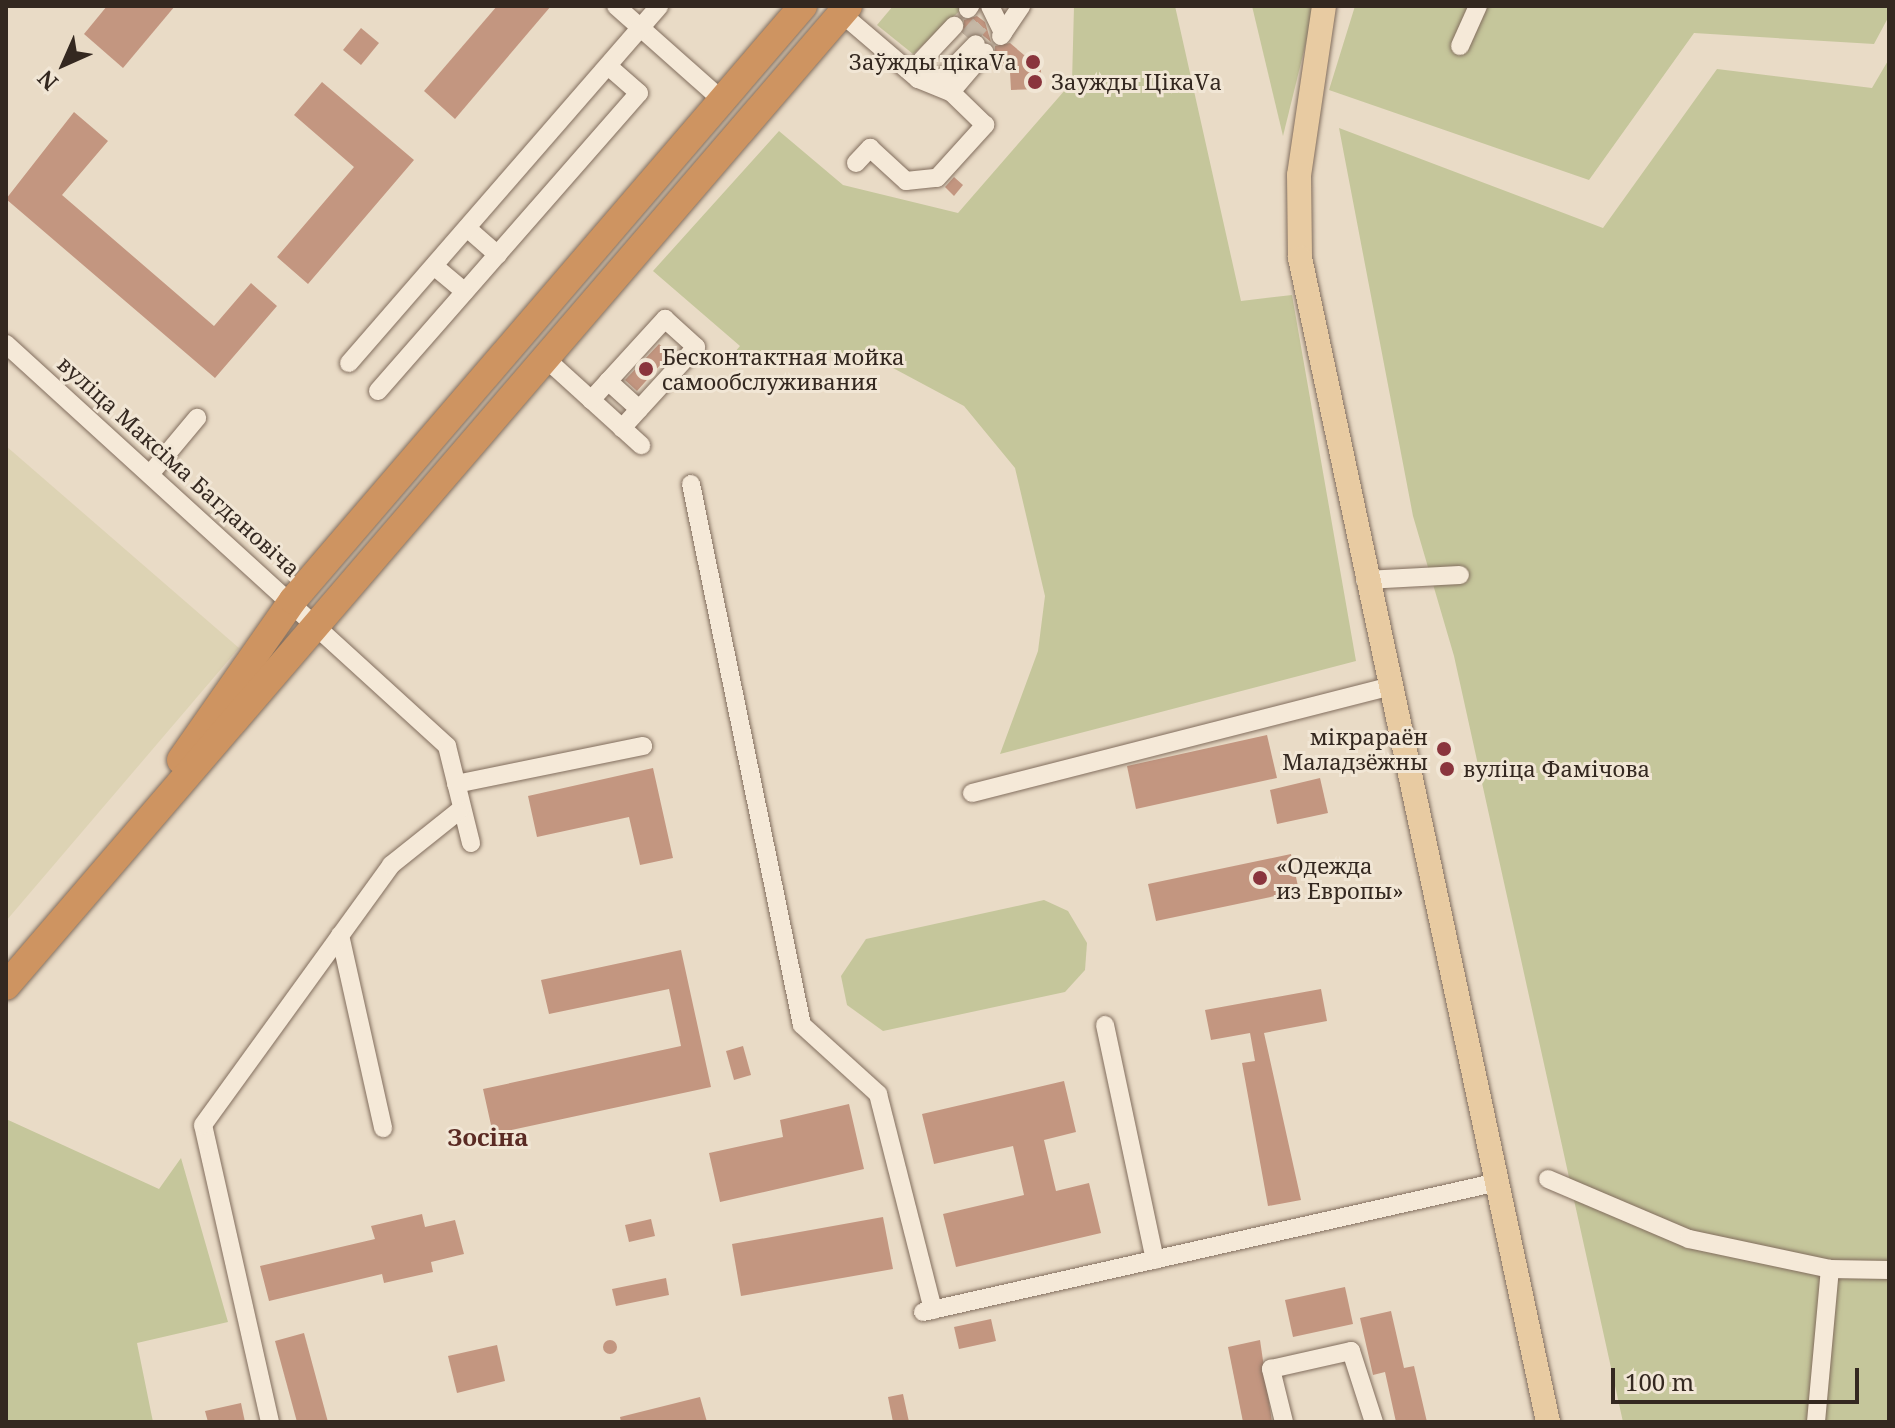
<!DOCTYPE html>
<meta charset="utf-8">
<style>
body{margin:0}
#map{position:relative;width:1895px;height:1428px;overflow:hidden;background:#e9dbc6;font-family:"Noto Serif",serif}
div>[style]{position:absolute}
.farmland>*{inset:0;background:#ddd3b4}
.green>*{inset:0;background:#c5c69b}
.building>*{inset:0;background:#c39680}
.round{border-radius:50%}
.minor-tunnel>*{height:18px;margin-top:-9px;transform-origin:0;background:repeating-linear-gradient(90deg,#c5b7a5 0 18px,transparent 0 27px)}
.roads{filter:drop-shadow(0 0 2px #826e5e) drop-shadow(0 0 2px #826e5e)}
.minor>*{height:18px;margin:-9px;padding:0 9px;transform-origin:9px;border-radius:9px;background:#f5e9d8}
.major>*{height:24px;margin:-12px;padding:0 12px;transform-origin:12px;border-radius:12px;background:#e8cba2}
.highway>*{height:28px;margin:-14px;padding:0 14px;transform-origin:14px;border-radius:14px;background:#ce9461}
.dots>*{width:22px;height:22px;translate:-50% -50%;box-sizing:border-box;border:4px solid #f1e6d5;border-radius:50%}
span{translate:-50% -50%;white-space:nowrap;text-align:center;line-height:1.15;-webkit-text-stroke:6px #f1e6d5;paint-order:stroke}
.poi-label{font-size:22px;color:#342820}
.right{translate:-100% -50%;text-align:right}
.left{translate:0 -50%;text-align:left}
.street-label{font-size:22px;color:#342820}
.neighbourhood-label{font-size:24px;color:#5b2b24;font-weight:700}
.frame{position:absolute;inset:0;border:8px solid #342820;pointer-events:none}
.north{position:absolute;left:24px;top:24px;width:80px;height:80px;-webkit-text-stroke:6px #f1e6d5;paint-order:stroke;rotate:225deg;font-size:22px;font-weight:700;line-height:32px;text-align:center;color:#342820}
.north::after{content:'';display:block;margin:auto;width:28px;height:36px;background:#342820;clip-path:polygon(50% 0,100% 100%,50% 72%,0 100%)}
.scale{position:absolute;left:1611px;top:1368px;width:248px;height:36px;box-sizing:border-box;border:4px solid #342820;border-top:0;padding-left:10px;font-size:24px;line-height:28px;white-space:nowrap;color:#342820;-webkit-text-stroke:6px #f1e6d5;paint-order:stroke}
</style>
<div id="map">
<div class="farmland">
<div style="clip-path:polygon(6px 446px,239px 648px,6px 921px)"></div>
</div>
<div class="green">
<div style="clip-path:polygon(893px 6px,965px 6px,913px 54px,877px 25px)"></div>
<div style="clip-path:polygon(1074px 6px,1175px 6px,1241px 301px,1292px 295px,1356px 661px,1000px 754px,1038px 651px,1045px 596px,1015px 468px,964px 406px,865px 353px,734px 353px,740px 346px,653px 271px,779px 131px,843px 185px,958px 213px,1072px 82px)"></div>
<div style="clip-path:polygon(1252px 6px,1315px 6px,1283px 136px)"></div>
<div style="clip-path:polygon(1355px 6px,1889px 6px,1889px 16px,1874px 44px,1694px 33px,1589px 180px,1329px 90px)"></div>
<div style="clip-path:polygon(1889px 59px,1889px 1422px,1623px 1422px,1454px 656px,1413px 516px,1339px 128px,1603px 228px,1717px 69px,1872px 88px)"></div>
<div style="clip-path:polygon(1044px 900px,1068px 911px,1087px 943px,1085px 970px,1065px 992px,883px 1031px,847px 1005px,841px 976px,866px 939px)"></div>
<div style="clip-path:polygon(6px 1119px,159px 1189px,181px 1158px,228px 1322px,137px 1343px,153px 1422px,6px 1422px)"></div>
</div>
<div class="building">
<div style="clip-path:polygon(107px 6px,175px 6px,123px 68px,84px 34px)"></div>
<div style="clip-path:polygon(497px 6px,551px 6px,455px 119px,424px 91px)"></div>
<div style="clip-path:polygon(977px 16px,985px 22px,991px 42px,980px 33px,963px 34px,964px 20px)"></div>
<div style="clip-path:polygon(361px 28px,379px 43px,361px 65px,343px 50px)"></div>
<div style="clip-path:polygon(1010px 43px,1024px 55px,1040px 53px,1042px 89px,1011px 90px,1010px 72px,994px 60px,995px 46px)"></div>
<div style="clip-path:polygon(322px 82px,414px 160px,308px 284px,277px 257px,354px 167px,294px 115px)"></div>
<div style="clip-path:polygon(74px 112px,108px 141px,62px 195px,214px 326px,251px 283px,277px 306px,215px 378px,6px 199px)"></div>
<div style="clip-path:polygon(954px 177px,963px 185px,954px 196px,945px 187px)"></div>
<div style="clip-path:polygon(659px 344px,670px 354px,637px 391px,625px 380px)"></div>
<div style="clip-path:polygon(1267px 735px,1277px 778px,1136px 809px,1127px 766px)"></div>
<div style="clip-path:polygon(653px 768px,673px 858px,640px 865px,629px 817px,537px 837px,528px 796px)"></div>
<div style="clip-path:polygon(1320px 778px,1328px 813px,1277px 824px,1270px 790px)"></div>
<div style="clip-path:polygon(1291px 854px,1299px 891px,1156px 921px,1148px 884px)"></div>
<div style="clip-path:polygon(681px 950px,711px 1087px,493px 1134px,483px 1089px,681px 1046px,669px 989px,549px 1014px,541px 980px)"></div>
<div style="clip-path:polygon(1321px 989px,1327px 1021px,1264px 1033px,1301px 1200px,1268px 1206px,1242px 1063px,1255px 1061px,1250px 1033px,1211px 1040px,1205px 1010px)"></div>
<div style="clip-path:polygon(743px 1046px,751px 1075px,734px 1080px,726px 1051px)"></div>
<div style="clip-path:polygon(1064px 1081px,1076px 1132px,1044px 1140px,1056px 1191px,1089px 1183px,1101px 1233px,956px 1267px,943px 1214px,1024px 1195px,1013px 1146px,934px 1164px,922px 1114px)"></div>
<div style="clip-path:polygon(849px 1104px,864px 1169px,720px 1202px,709px 1153px,783px 1137px,780px 1120px)"></div>
<div style="clip-path:polygon(422px 1214px,425px 1227px,455px 1220px,464px 1254px,431px 1262px,433px 1272px,384px 1283px,382px 1274px,269px 1301px,260px 1266px,375px 1239px,371px 1226px)"></div>
<div style="clip-path:polygon(883px 1217px,893px 1269px,741px 1296px,732px 1244px)"></div>
<div style="clip-path:polygon(651px 1219px,655px 1236px,629px 1242px,625px 1225px)"></div>
<div style="clip-path:polygon(666px 1278px,669px 1295px,616px 1306px,612px 1289px)"></div>
<div style="clip-path:polygon(1345px 1287px,1353px 1324px,1293px 1337px,1285px 1300px)"></div>
<div style="clip-path:polygon(1391px 1311px,1404px 1368px,1414px 1366px,1427px 1422px,1396px 1422px,1385px 1372px,1373px 1375px,1360px 1318px)"></div>
<div style="clip-path:polygon(991px 1319px,996px 1341px,959px 1349px,954px 1327px)"></div>
<div style="clip-path:polygon(304px 1333px,328px 1422px,297px 1422px,275px 1341px)"></div>
<div style="clip-path:polygon(1260px 1340px,1272px 1422px,1243px 1422px,1228px 1347px)"></div>
<div class="round" style="left:603px;top:1340px;width:14px;height:14px"></div>
<div style="clip-path:polygon(497px 1345px,505px 1381px,457px 1393px,448px 1356px)"></div>
<div style="clip-path:polygon(903px 1394px,909px 1422px,893px 1422px,888px 1397px)"></div>
<div style="clip-path:polygon(700px 1397px,707px 1422px,621px 1422px,620px 1417px)"></div>
<div style="clip-path:polygon(241px 1403px,245px 1422px,208px 1422px,205px 1411px)"></div>
</div>
<div class="minor-tunnel">
<div style="left:968px;top:38px;width:23px;rotate:-49deg"></div>
</div>
<div class="roads">
<div class="minor">
<div style="left:616px;top:6px;width:142px;rotate:41.6deg"></div>
<div style="left:990px;top:6px;width:30px;rotate:64deg"></div>
<div style="left:968px;top:9px;width:4px;rotate:-56deg"></div>
<div style="left:842px;top:14px;width:100px;rotate:40.5deg"></div>
<div style="left:918px;top:79px;width:35px;rotate:22deg"></div>
<div style="left:951px;top:92px;width:52px;rotate:-49.6deg"></div>
<div style="left:1001px;top:36px;width:36px;rotate:-56deg"></div>
<div style="left:1460px;top:46px;width:44px;rotate:-65.8deg"></div>
<div style="left:918px;top:79px;width:19px;rotate:-78deg"></div>
<div style="left:922px;top:60px;width:47px;rotate:-46.7deg"></div>
<div style="left:925px;top:79px;width:18px;rotate:-3deg"></div>
<div style="left:943px;top:78px;width:47px;rotate:-45.9deg"></div>
<div style="left:856px;top:163px;width:21px;rotate:-47deg"></div>
<div style="left:870px;top:148px;width:49px;rotate:42.5deg"></div>
<div style="left:906px;top:181px;width:31px;rotate:-6deg"></div>
<div style="left:937px;top:178px;width:72px;rotate:-47.8deg"></div>
<div style="left:985px;top:125px;width:47px;rotate:-135.9deg"></div>
<div style="left:467px;top:228px;width:41px;rotate:41.1deg"></div>
<div style="left:434px;top:266px;width:40px;rotate:40deg"></div>
<div style="left:6px;top:344px;width:597px;rotate:42.35deg"></div>
<div style="left:447px;top:746px;width:100px;rotate:76.1deg"></div>
<div style="left:545px;top:358px;width:130px;rotate:42.2deg"></div>
<div style="left:349px;top:363px;width:473px;rotate:-49deg"></div>
<div style="left:608px;top:381px;width:42px;rotate:42.1deg"></div>
<div style="left:378px;top:391px;width:396px;rotate:-48.8deg"></div>
<div style="left:639px;top:93px;width:41px;rotate:-138.9deg"></div>
<div style="left:591px;top:400px;width:110px;rotate:-47.6deg"></div>
<div style="left:665px;top:319px;width:42px;rotate:42.1deg"></div>
<div style="left:696px;top:347px;width:110px;rotate:132.4deg"></div>
<div style="left:151px;top:473px;width:72px;rotate:-50.1deg"></div>
<div style="left:691px;top:484px;width:552px;rotate:78.41deg"></div>
<div style="left:802px;top:1025px;width:103px;rotate:42.2deg"></div>
<div style="left:878px;top:1094px;width:223px;rotate:75.7deg"></div>
<div style="left:1365px;top:580px;width:95px;rotate:-3deg"></div>
<div style="left:456px;top:784px;width:191px;rotate:-11.5deg"></div>
<div style="left:972px;top:793px;width:429px;rotate:-14.3deg"></div>
<div style="left:340px;top:935px;width:198px;rotate:77.4deg"></div>
<div style="left:1105px;top:1025px;width:240px;rotate:78deg"></div>
<div style="left:1548px;top:1179px;width:153px;rotate:23.1deg"></div>
<div style="left:1689px;top:1239px;width:144px;rotate:12deg"></div>
<div style="left:923px;top:1312px;width:590px;rotate:-12.74deg"></div>
<div style="left:270px;top:1422px;width:304px;rotate:-102.7deg"></div>
<div style="left:203px;top:1125px;width:321px;rotate:-54.1deg"></div>
<div style="left:391px;top:865px;width:88px;rotate:-38.6deg"></div>
<div style="left:1284px;top:1422px;width:55px;rotate:-103.8deg"></div>
<div style="left:1271px;top:1369px;width:82px;rotate:-12.7deg"></div>
<div style="left:1351px;top:1351px;width:75px;rotate:72.1deg"></div>
<div style="left:1816px;top:1422px;width:154px;rotate:-84.8deg"></div>
<div style="left:1830px;top:1269px;width:59px;rotate:1deg"></div>
</div>
<div class="major">
<div style="left:1324px;top:6px;width:171px;rotate:98.4deg"></div>
<div style="left:1299px;top:175px;width:83px;rotate:89.3deg"></div>
<div style="left:1300px;top:258px;width:1190px;rotate:77.97deg"></div>
</div>
<div class="highway">
<div style="left:181px;top:760px;width:195px;rotate:-55deg"></div>
<div style="left:293px;top:600px;width:783px;rotate:-49.35deg"></div>
<div style="left:6px;top:986px;width:1292px;rotate:-49.33deg"></div>
</div>
</div>
<div class="dots">
<div style="left:1033px;top:62px;background:#8a353d"></div>
<div style="left:1035px;top:82px;background:#8a353d"></div>
<div style="left:646px;top:369px;background:#8a353d"></div>
<div style="left:1444px;top:749px;background:#8a353d"></div>
<div style="left:1447px;top:769px;background:#8a353d"></div>
<div style="left:1260px;top:878px;background:#8a353d"></div>
</div>
<div class="poi-label">
<span class="right" style="left:1017px;top:62px">Заўжды цікаVа</span>
<span class="left" style="left:1051px;top:82px">Заужды ЦікаVа</span>
<span class="left" style="left:662px;top:369px">Бесконтактная мойка<br>самообслуживания</span>
<span class="right" style="left:1428px;top:749px">мікрараён<br>Маладзёжны</span>
<span class="left" style="left:1463px;top:769px">вуліца Фамічова</span>
<span class="left" style="left:1276px;top:878px">«Одежда<br>из Европы»</span>
</div>
<div class="street-label">
<span style="left:179px;top:466px;rotate:42deg">вуліца Максіма Багдановіча</span>
</div>
<div class="neighbourhood-label">
<span style="left:488px;top:1137px">Зосіна</span>
</div>
<div class="frame"></div>
<div class="north">N</div>
<div class="scale">100 m</div>
</div>
